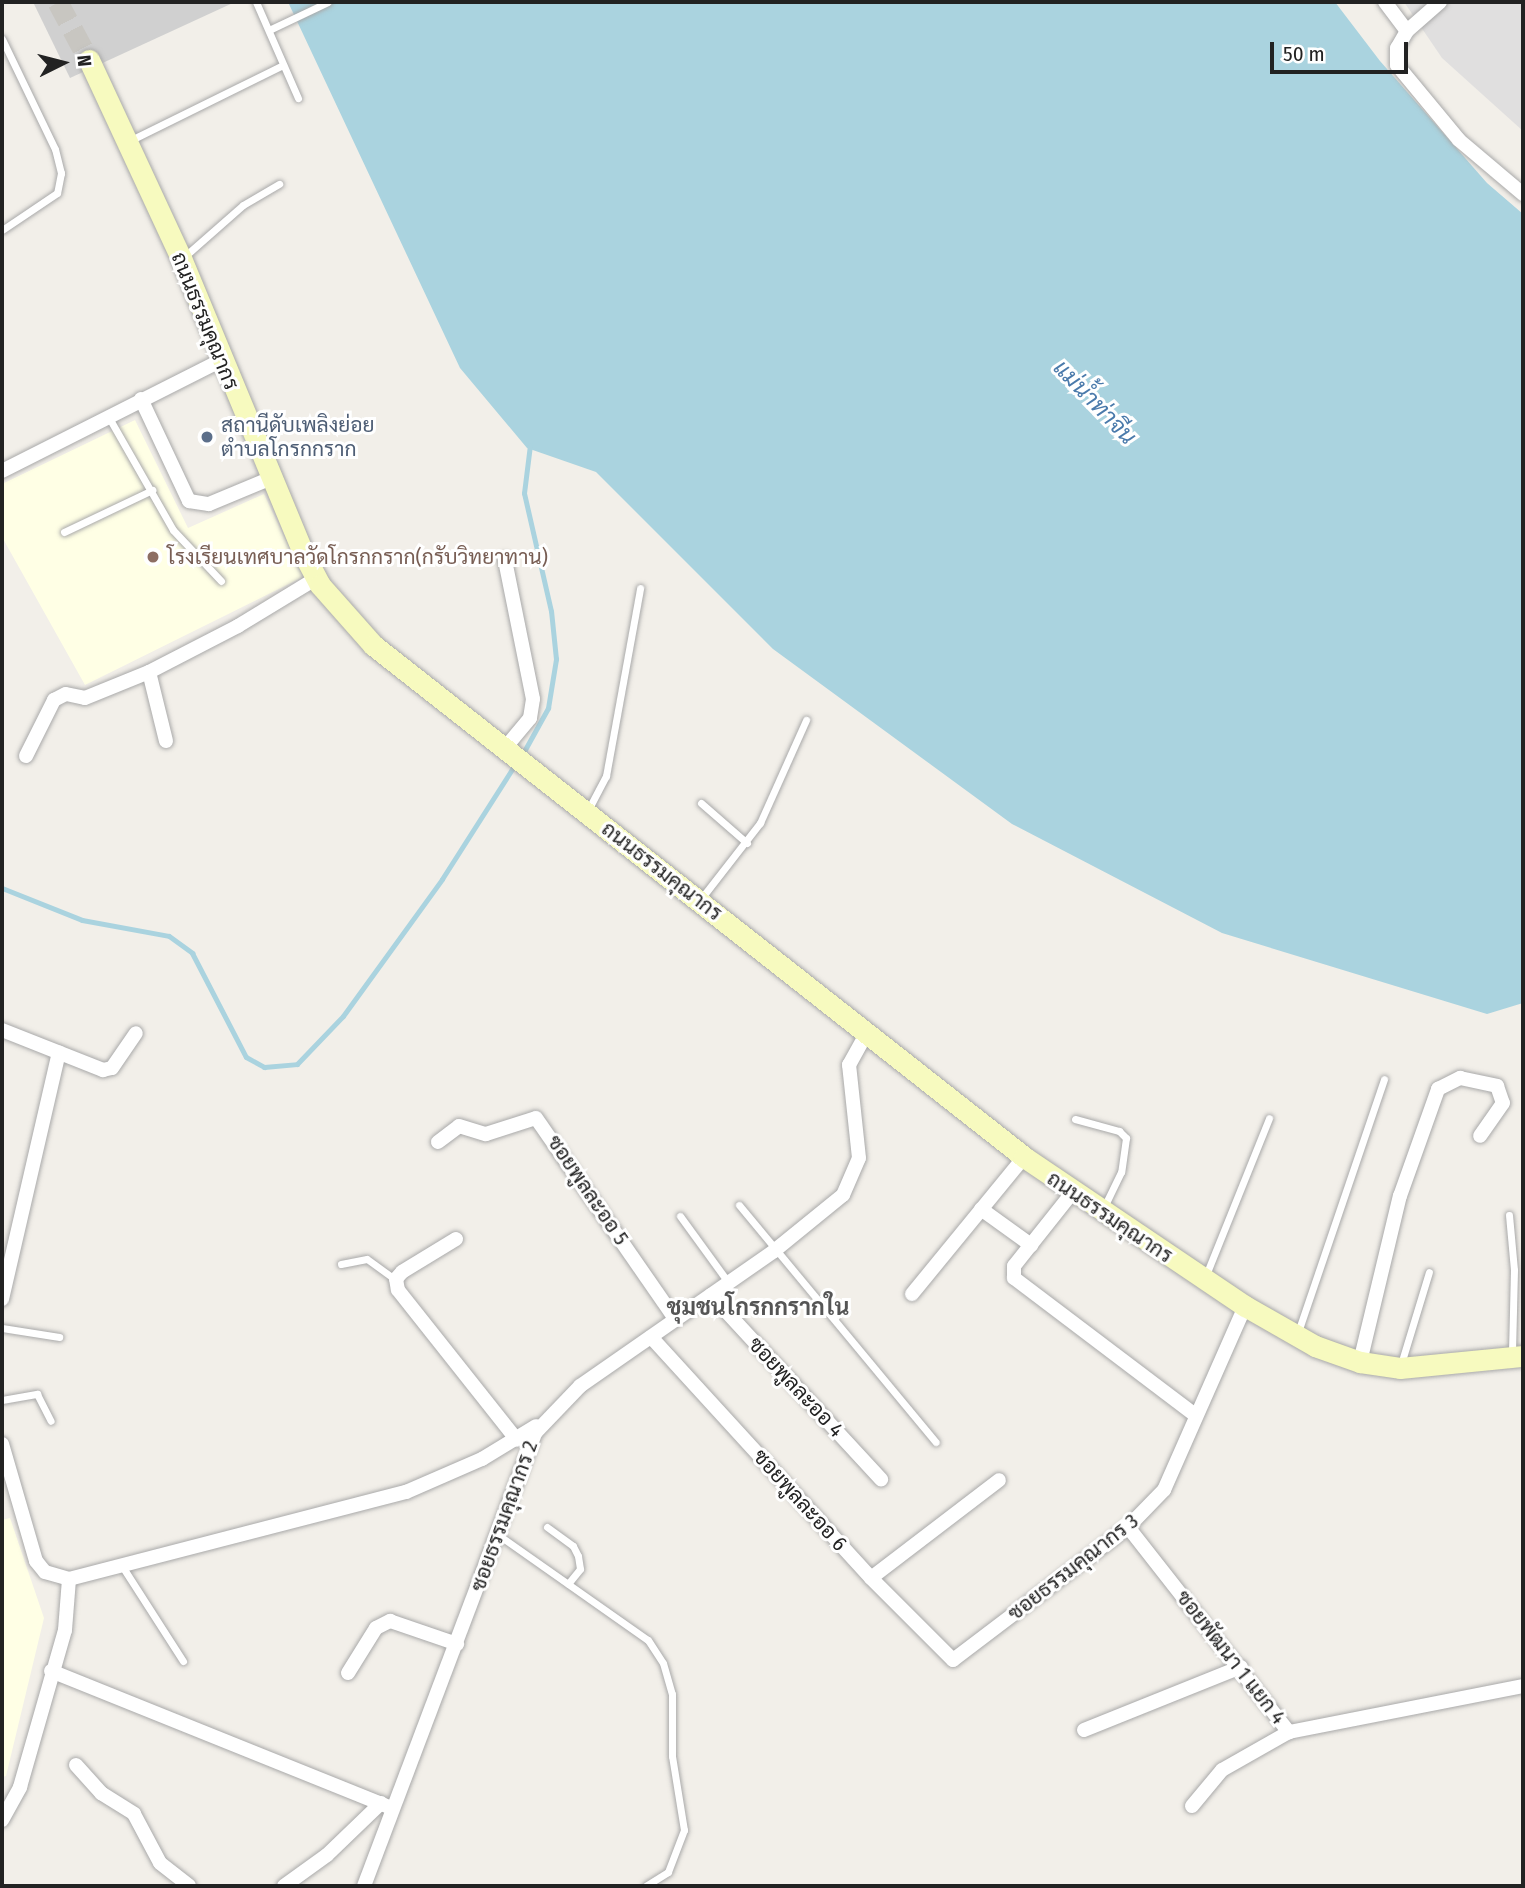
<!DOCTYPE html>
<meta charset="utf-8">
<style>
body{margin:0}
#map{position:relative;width:1525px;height:1888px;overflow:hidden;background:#f2efe9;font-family:"Fira Sans Condensed",Sarabun,sans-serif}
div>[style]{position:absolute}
.residential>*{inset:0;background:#e0dfdf}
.education>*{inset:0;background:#ffffe5}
.religious>*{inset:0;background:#d0d0d0}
.water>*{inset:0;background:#aad3df}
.stream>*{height:5px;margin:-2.5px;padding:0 2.5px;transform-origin:2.5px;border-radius:2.5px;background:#aad3df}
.secondary-tunnel>*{height:21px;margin-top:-10.5px;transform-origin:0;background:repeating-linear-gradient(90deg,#c8c6c1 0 21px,transparent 0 31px)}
.roads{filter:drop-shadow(0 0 2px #a9a9a9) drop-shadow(0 0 2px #a9a9a9)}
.lane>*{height:7px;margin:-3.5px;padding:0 3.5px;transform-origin:3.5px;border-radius:3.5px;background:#fff}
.street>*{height:14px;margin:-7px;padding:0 7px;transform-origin:7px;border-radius:7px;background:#fff}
.secondary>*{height:21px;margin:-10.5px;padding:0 10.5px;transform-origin:10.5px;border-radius:10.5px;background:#f7fabf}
.dots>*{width:19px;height:19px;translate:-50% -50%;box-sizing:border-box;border:4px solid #fff;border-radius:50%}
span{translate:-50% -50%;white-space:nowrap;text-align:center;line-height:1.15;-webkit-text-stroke:6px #fff;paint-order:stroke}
.street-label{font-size:21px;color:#222}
.service-label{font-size:21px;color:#4e5e75}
.left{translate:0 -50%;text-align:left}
.education-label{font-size:21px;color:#785e54}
.water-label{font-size:23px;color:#4a7aab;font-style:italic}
.neighbourhood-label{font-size:23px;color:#555;font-weight:700}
.frame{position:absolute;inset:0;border:4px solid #222;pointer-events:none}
.north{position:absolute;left:28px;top:28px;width:70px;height:70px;-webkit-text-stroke:5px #fff;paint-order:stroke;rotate:84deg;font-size:19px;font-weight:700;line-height:28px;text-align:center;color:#222}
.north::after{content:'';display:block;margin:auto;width:24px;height:32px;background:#222;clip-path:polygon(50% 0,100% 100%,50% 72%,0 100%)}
.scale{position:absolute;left:1270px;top:42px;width:138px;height:32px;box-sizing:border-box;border:4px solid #222;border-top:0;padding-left:9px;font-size:21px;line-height:24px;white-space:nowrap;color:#222;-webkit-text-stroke:5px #fff;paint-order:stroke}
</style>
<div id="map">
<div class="residential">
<div style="clip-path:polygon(1404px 2px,1523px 2px,1523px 131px,1442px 58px)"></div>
</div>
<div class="education">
<div style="clip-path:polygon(135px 420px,188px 528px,264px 494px,303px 577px,85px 685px,2px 537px,2px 484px)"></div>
<div style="clip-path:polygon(10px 1518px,44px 1618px,6px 1776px,2px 1777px,2px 1520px)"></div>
</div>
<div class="religious">
<div style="clip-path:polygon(33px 2px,235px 2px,70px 78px)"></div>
</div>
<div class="water">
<div style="clip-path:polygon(288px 2px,1335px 2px,1380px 61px,1487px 183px,1523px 214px,1523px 1003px,1487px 1014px,1222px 933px,1012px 824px,773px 649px,596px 472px,527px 448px,460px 368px)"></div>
</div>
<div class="stream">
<div style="left:522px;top:755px;width:54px;rotate:-61deg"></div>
<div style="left:548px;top:708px;width:50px;rotate:-80.7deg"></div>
<div style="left:556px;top:659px;width:48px;rotate:-95.9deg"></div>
<div style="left:551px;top:611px;width:121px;rotate:-102.9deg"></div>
<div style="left:524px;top:493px;width:48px;rotate:-82.9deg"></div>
<div style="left:2px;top:888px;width:86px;rotate:21.8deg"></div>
<div style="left:82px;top:920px;width:88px;rotate:10.4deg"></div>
<div style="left:169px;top:936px;width:29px;rotate:36deg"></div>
<div style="left:192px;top:953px;width:117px;rotate:62.6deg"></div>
<div style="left:246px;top:1057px;width:21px;rotate:29deg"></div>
<div style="left:264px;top:1067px;width:33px;rotate:-5deg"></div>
<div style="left:297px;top:1064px;width:66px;rotate:-46.2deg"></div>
<div style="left:343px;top:1016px;width:169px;rotate:-54.1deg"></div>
<div style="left:442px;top:879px;width:138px;rotate:-57.5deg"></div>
</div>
<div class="secondary-tunnel">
<div style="left:58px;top:2px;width:66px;rotate:61.9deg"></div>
</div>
<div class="roads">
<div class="lane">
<div style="left:256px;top:2px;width:105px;rotate:66.4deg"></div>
<div style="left:269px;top:30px;width:65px;rotate:-25.4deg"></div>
<div style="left:2px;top:39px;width:122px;rotate:64.3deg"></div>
<div style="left:55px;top:149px;width:25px;rotate:76deg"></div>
<div style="left:61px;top:173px;width:20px;rotate:101deg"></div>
<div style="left:57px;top:193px;width:66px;rotate:146.1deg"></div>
<div style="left:129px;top:141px;width:172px;rotate:-26.3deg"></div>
<div style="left:185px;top:256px;width:77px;rotate:-41.3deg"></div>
<div style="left:243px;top:205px;width:42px;rotate:-30.3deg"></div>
<div style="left:108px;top:416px;width:131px;rotate:60.3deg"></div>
<div style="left:173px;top:530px;width:70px;rotate:46.7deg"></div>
<div style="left:64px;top:532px;width:98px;rotate:-25.5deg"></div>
<div style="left:701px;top:803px;width:61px;rotate:41deg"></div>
<div style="left:587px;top:812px;width:41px;rotate:-62.2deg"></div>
<div style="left:606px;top:776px;width:191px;rotate:-79.7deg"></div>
<div style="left:700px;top:900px;width:98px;rotate:-52.1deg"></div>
<div style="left:760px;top:823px;width:113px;rotate:-65.9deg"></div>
<div style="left:1075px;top:1119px;width:46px;rotate:15.3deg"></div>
<div style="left:1119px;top:1131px;width:10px;rotate:45deg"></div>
<div style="left:1126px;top:1138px;width:34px;rotate:98deg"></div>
<div style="left:1121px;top:1172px;width:41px;rotate:115.9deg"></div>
<div style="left:739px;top:1205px;width:308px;rotate:50.3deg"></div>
<div style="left:1509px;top:1215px;width:55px;rotate:84.8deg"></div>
<div style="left:1514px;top:1270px;width:83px;rotate:91.4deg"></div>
<div style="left:680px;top:1216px;width:82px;rotate:54deg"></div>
<div style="left:341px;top:1264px;width:26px;rotate:-11deg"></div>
<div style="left:367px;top:1259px;width:34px;rotate:36deg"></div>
<div style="left:1206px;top:1275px;width:169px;rotate:-68.1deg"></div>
<div style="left:2px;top:1328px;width:58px;rotate:9deg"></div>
<div style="left:1298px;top:1332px;width:267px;rotate:-71.2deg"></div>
<div style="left:1401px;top:1364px;width:96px;rotate:-73.1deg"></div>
<div style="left:2px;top:1400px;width:36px;rotate:-10deg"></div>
<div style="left:37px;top:1394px;width:30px;rotate:63deg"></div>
<div style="left:547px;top:1527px;width:32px;rotate:36deg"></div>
<div style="left:573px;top:1546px;width:11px;rotate:63deg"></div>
<div style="left:578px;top:1556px;width:13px;rotate:81deg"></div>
<div style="left:580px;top:1569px;width:19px;rotate:129deg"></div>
<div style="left:497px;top:1534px;width:184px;rotate:35.1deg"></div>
<div style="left:648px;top:1640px;width:27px;rotate:57deg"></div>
<div style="left:663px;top:1663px;width:32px;rotate:74deg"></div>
<div style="left:672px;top:1694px;width:62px;rotate:90deg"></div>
<div style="left:672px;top:1756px;width:75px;rotate:80.8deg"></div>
<div style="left:684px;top:1830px;width:45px;rotate:110.9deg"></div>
<div style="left:668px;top:1872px;width:26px;rotate:148deg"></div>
<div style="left:122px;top:1566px;width:113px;rotate:57.3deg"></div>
</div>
<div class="street">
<div style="left:1385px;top:2px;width:36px;rotate:53deg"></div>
<div style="left:1440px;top:2px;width:44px;rotate:138.7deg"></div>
<div style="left:1407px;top:31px;width:20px;rotate:120deg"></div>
<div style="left:1397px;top:48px;width:17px;rotate:90deg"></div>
<div style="left:1397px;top:65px;width:97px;rotate:50.4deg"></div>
<div style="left:1459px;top:140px;width:84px;rotate:40.2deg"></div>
<div style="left:141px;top:399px;width:113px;rotate:64.8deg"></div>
<div style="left:189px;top:501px;width:20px;rotate:9deg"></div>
<div style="left:209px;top:504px;width:65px;rotate:-22.6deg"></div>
<div style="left:2px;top:471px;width:244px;rotate:-26.8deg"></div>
<div style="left:166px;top:741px;width:71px;rotate:-103.8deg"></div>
<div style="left:149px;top:672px;width:100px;rotate:-27.3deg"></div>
<div style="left:238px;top:626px;width:92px;rotate:-31.3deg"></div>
<div style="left:505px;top:748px;width:39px;rotate:-50deg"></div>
<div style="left:530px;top:718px;width:19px;rotate:-81deg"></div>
<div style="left:533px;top:699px;width:142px;rotate:-101.4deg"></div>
<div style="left:26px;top:756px;width:63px;rotate:-63.4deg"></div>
<div style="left:54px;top:700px;width:13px;rotate:-27deg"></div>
<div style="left:66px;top:694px;width:19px;rotate:12deg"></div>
<div style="left:85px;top:698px;width:69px;rotate:-22.1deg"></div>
<div style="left:2px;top:1030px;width:109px;rotate:21.6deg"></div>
<div style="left:103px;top:1070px;width:9px;rotate:-13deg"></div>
<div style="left:112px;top:1068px;width:42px;rotate:-55.6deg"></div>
<div style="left:438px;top:1142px;width:26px;rotate:-37deg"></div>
<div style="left:459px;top:1126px;width:28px;rotate:17deg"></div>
<div style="left:486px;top:1134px;width:52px;rotate:-17.7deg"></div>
<div style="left:536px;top:1118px;width:244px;rotate:55.3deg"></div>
<div style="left:1072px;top:1193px;width:93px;rotate:128.5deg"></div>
<div style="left:1014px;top:1266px;width:12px;rotate:90deg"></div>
<div style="left:1014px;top:1278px;width:226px;rotate:37.1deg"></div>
<div style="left:981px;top:1209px;width:62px;rotate:35.8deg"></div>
<div style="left:456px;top:1239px;width:63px;rotate:148.6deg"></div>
<div style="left:402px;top:1272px;width:9px;rotate:131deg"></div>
<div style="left:396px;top:1279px;width:11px;rotate:80deg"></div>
<div style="left:398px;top:1290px;width:191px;rotate:51.6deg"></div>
<div style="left:912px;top:1294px;width:177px;rotate:-50.7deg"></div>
<div style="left:711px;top:1295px;width:251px;rotate:47.3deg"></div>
<div style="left:2px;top:1299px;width:253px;rotate:-77deg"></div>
<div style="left:651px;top:1337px;width:326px;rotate:47.6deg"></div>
<div style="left:871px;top:1578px;width:116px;rotate:45deg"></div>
<div style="left:953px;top:1660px;width:220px;rotate:-37.2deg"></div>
<div style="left:1128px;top:1527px;width:52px;rotate:-45.8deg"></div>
<div style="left:1164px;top:1490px;width:201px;rotate:-66.2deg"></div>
<div style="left:1360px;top:1362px;width:171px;rotate:-76.5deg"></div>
<div style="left:1400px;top:1196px;width:114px;rotate:-70.4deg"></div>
<div style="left:1438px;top:1089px;width:25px;rotate:-27deg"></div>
<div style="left:1460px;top:1078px;width:38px;rotate:12deg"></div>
<div style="left:1497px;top:1086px;width:18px;rotate:71deg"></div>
<div style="left:1503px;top:1103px;width:40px;rotate:124.9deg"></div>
<div style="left:2px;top:1444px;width:122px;rotate:73.8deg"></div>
<div style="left:36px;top:1561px;width:14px;rotate:51deg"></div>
<div style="left:45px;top:1572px;width:25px;rotate:16deg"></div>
<div style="left:69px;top:1579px;width:348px;rotate:-14.5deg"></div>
<div style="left:406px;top:1492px;width:83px;rotate:-23.5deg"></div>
<div style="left:482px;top:1459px;width:63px;rotate:-31.4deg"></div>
<div style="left:1128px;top:1527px;width:261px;rotate:51.9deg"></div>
<div style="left:1289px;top:1732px;width:238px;rotate:-11.1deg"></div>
<div style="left:871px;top:1578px;width:161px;rotate:-37.4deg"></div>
<div style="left:51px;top:1671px;width:367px;rotate:21.9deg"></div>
<div style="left:348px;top:1673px;width:53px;rotate:-58.1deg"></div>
<div style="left:376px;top:1628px;width:16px;rotate:-27deg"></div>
<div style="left:390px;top:1621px;width:71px;rotate:18.9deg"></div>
<div style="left:1084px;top:1730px;width:169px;rotate:-21.9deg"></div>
<div style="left:76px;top:1765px;width:38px;rotate:48deg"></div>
<div style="left:101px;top:1793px;width:39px;rotate:32deg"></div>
<div style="left:134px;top:1814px;width:55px;rotate:62deg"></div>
<div style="left:160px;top:1863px;width:37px;rotate:38deg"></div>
<div style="left:1192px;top:1806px;width:47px;rotate:-50.2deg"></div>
<div style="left:1222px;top:1770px;width:77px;rotate:-29.6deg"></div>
<div style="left:2px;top:1820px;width:38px;rotate:-61deg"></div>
<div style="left:20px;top:1787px;width:163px;rotate:-74deg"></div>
<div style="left:65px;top:1630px;width:51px;rotate:-85.5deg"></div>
<div style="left:284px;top:1886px;width:53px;rotate:-35.8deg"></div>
<div style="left:327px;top:1855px;width:75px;rotate:-43.9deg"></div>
<div style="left:364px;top:1886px;width:484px;rotate:-69.3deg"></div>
<div style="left:535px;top:1433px;width:65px;rotate:-46.2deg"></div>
<div style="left:580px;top:1386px;width:236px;rotate:-34.8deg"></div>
<div style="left:774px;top:1251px;width:89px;rotate:-39.1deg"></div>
<div style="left:843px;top:1195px;width:40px;rotate:-66.6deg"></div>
<div style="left:859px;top:1158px;width:94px;rotate:-96.1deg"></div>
<div style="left:849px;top:1065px;width:33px;rotate:-61deg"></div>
</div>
<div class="secondary">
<div style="left:89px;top:60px;width:218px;rotate:65.1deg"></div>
<div style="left:181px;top:258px;width:319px;rotate:67.5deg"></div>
<div style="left:303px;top:553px;width:36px;rotate:62deg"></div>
<div style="left:320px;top:585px;width:80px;rotate:48.5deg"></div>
<div style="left:373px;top:645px;width:828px;rotate:38.18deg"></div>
<div style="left:1024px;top:1157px;width:267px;rotate:34deg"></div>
<div style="left:1245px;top:1306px;width:81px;rotate:29.7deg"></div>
<div style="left:1315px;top:1346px;width:48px;rotate:19.6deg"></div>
<div style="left:1360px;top:1362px;width:40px;rotate:8.5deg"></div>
<div style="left:1400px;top:1368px;width:124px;rotate:-5.6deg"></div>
</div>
</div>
<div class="dots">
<div style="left:207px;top:437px;background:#5c6f8a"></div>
<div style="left:153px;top:557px;background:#8d6e63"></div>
</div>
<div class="street-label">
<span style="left:205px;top:321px;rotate:68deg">ถนนธรรมคุณากร</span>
<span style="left:662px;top:871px;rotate:38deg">ถนนธรรมคุณากร</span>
<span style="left:588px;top:1190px;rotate:56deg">ซอยพูลละออ 5</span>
<span style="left:1110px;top:1217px;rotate:34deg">ถนนธรรมคุณากร</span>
<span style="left:796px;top:1387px;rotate:47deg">ซอยพูลละออ 4</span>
<span style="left:800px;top:1500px;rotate:48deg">ซอยพูลละออ 6</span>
<span style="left:504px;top:1516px;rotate:-70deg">ซอยธรรมคุณากร 2</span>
<span style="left:1073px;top:1567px;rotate:-38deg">ซอยธรรมคุณากร 3</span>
<span style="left:1231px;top:1657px;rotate:52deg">ซอยพัฒนา 1 แยก 4</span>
</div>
<div class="service-label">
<span class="left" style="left:221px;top:437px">สถานีดับเพลิงย่อย<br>ตำบลโกรกกราก</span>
</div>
<div class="education-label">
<span class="left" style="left:167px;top:557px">โรงเรียนเทศบาลวัดโกรกกราก(กรับวิทยาทาน)</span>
</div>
<div class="water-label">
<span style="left:1095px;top:402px;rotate:46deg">แม่น้ำท่าจีน</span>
</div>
<div class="neighbourhood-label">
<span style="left:758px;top:1307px">ชุมชนโกรกกรากใน</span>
</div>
<div class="frame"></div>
<div class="north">N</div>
<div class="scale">50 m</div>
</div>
